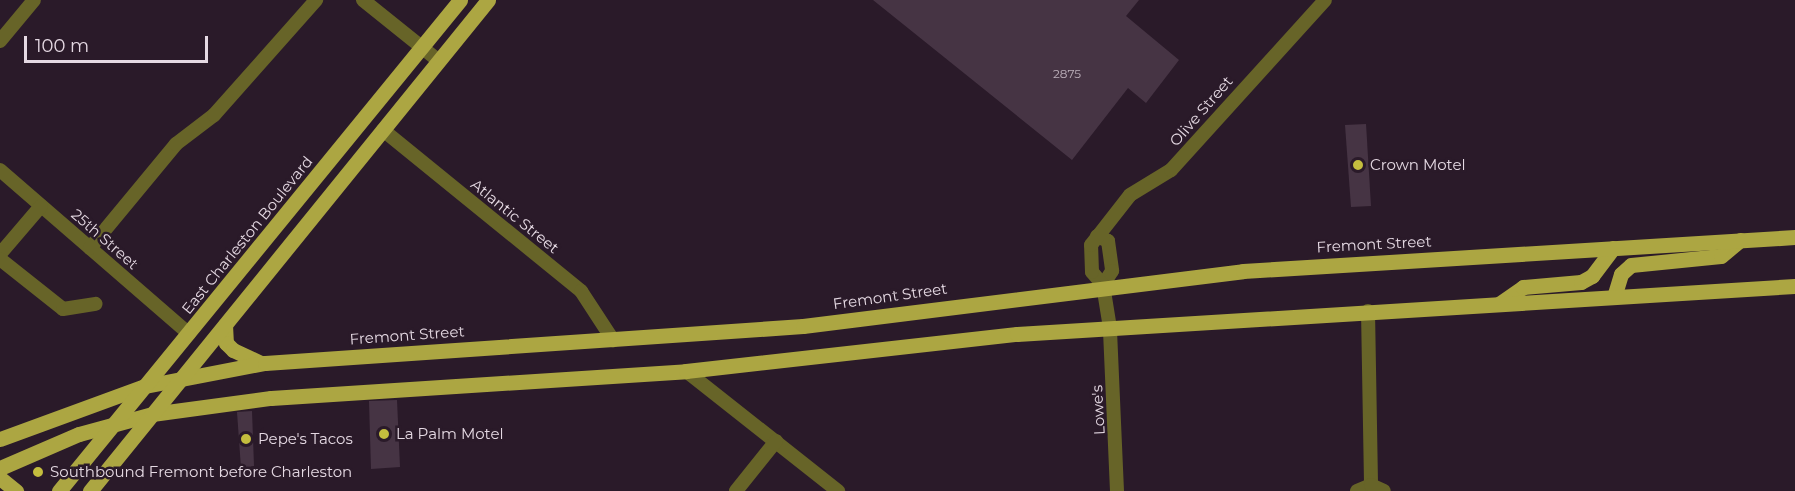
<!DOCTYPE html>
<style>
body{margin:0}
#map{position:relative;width:1795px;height:491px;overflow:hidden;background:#2a1a29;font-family:Montserrat,sans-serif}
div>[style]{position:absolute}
.building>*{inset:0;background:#463444}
.street>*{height:14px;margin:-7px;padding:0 7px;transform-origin:7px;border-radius:7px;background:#676428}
.primary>*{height:15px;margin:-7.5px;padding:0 7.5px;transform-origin:7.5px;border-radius:7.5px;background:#aca642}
.dots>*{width:16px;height:16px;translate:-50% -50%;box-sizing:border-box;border:3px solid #2a1a29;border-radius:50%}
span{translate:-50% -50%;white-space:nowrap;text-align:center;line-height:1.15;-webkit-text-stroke:5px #2a1a29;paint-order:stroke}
.number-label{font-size:12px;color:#bdb0bb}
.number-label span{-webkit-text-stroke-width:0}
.street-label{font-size:15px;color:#e5d9e3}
.poi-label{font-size:15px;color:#e5d9e3}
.left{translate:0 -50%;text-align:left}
.scale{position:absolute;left:24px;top:36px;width:184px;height:27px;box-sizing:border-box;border:3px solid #e5d9e3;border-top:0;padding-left:8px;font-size:18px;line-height:21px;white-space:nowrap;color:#e5d9e3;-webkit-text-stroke:4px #2a1a29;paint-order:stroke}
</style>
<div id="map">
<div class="building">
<div style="clip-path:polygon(873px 0,1139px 0,1126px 16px,1179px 60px,1146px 103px,1128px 88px,1072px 160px)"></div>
<div style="clip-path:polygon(1366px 124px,1371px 206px,1351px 207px,1345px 125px)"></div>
<div style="clip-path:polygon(397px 400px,400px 467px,371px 469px,369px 401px)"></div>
<div style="clip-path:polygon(252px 411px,254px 466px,241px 468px,237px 412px)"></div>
</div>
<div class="street">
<div style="left:363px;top:0;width:97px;rotate:38.8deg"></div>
<div style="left:0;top:41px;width:53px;rotate:-50.3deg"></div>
<div style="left:383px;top:130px;width:255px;rotate:39.1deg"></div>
<div style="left:581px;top:291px;width:59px;rotate:56.9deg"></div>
<div style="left:0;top:170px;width:250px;rotate:40.9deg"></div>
<div style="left:1097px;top:236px;width:12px;rotate:24deg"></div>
<div style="left:1108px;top:241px;width:30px;rotate:82deg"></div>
<div style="left:1112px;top:271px;width:17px;rotate:123deg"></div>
<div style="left:90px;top:248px;width:135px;rotate:-50.4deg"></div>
<div style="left:176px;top:144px;width:48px;rotate:-37.3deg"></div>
<div style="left:214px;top:115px;width:154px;rotate:-48.4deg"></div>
<div style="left:0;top:254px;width:63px;rotate:-49.5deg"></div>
<div style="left:0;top:259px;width:80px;rotate:38.4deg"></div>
<div style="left:63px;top:309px;width:33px;rotate:-9deg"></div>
<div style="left:1368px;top:311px;width:174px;rotate:89deg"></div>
<div style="left:686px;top:371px;width:194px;rotate:38.3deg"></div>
<div style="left:736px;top:491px;width:64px;rotate:-51.3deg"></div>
<div style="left:1117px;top:491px;width:163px;rotate:-92.5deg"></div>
<div style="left:1110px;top:328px;width:44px;rotate:-99.2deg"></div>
<div style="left:1103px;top:285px;width:17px;rotate:-130deg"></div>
<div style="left:1092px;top:272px;width:27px;rotate:-92deg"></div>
<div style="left:1091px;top:245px;width:63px;rotate:-52deg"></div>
<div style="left:1130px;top:195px;width:48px;rotate:-31.4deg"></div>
<div style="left:1171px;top:170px;width:229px;rotate:-47.8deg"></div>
<div style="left:1357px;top:491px;width:15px;rotate:-23deg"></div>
<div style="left:1371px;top:485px;width:14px;rotate:25deg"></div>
</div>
<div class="primary">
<div style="left:1614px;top:297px;width:24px;rotate:-73deg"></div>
<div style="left:1621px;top:274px;width:13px;rotate:-42deg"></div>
<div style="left:1631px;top:265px;width:90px;rotate:-5.7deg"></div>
<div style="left:1721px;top:256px;width:25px;rotate:-40deg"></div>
<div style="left:1499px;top:304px;width:29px;rotate:-35deg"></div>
<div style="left:1523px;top:287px;width:58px;rotate:-4.9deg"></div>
<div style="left:1581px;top:282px;width:13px;rotate:-29deg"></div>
<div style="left:1592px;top:276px;width:35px;rotate:-53deg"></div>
<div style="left:225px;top:325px;width:18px;rotate:87deg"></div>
<div style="left:226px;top:343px;width:10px;rotate:45deg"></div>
<div style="left:233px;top:350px;width:29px;rotate:25deg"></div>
<div style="left:0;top:439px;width:154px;rotate:-20.1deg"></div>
<div style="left:145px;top:386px;width:122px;rotate:-10.9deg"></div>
<div style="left:265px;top:363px;width:539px;rotate:-3.93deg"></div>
<div style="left:803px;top:326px;width:443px;rotate:-7.1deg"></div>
<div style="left:1243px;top:271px;width:553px;rotate:-3.52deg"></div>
<div style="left:0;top:468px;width:86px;rotate:-23.3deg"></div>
<div style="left:79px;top:434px;width:76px;rotate:-15.3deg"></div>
<div style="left:152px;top:414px;width:120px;rotate:-7.7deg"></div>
<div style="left:271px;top:398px;width:416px;rotate:-3.7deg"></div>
<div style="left:686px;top:371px;width:333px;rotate:-6.4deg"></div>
<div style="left:1017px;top:334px;width:779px;rotate:-3.53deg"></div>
<div style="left:0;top:478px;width:21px;rotate:39deg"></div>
<div style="left:59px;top:491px;width:634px;rotate:-50.76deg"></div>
<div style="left:90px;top:491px;width:632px;rotate:-50.97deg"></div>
</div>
<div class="dots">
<div style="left:1358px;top:165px;background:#c4bd3e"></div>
<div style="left:384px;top:434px;background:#c4bd3e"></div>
<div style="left:246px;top:439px;background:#c4bd3e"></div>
<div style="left:38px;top:472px;background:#c4bd3e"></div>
</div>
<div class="number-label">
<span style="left:1067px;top:74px">2875</span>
</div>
<div class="street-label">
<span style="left:1201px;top:111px;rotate:-49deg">Olive Street</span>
<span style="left:515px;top:216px;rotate:39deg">Atlantic Street</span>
<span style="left:247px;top:235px;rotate:-51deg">East Charleston Boulevard</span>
<span style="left:105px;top:239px;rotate:41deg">25th Street</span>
<span style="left:1374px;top:244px;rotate:-3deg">Fremont Street</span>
<span style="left:890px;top:296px;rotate:-8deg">Fremont Street</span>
<span style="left:407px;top:335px;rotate:-4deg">Fremont Street</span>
<span style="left:1098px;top:410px;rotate:-93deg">Lowe's</span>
</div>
<div class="poi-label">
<span class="left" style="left:1370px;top:165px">Crown Motel</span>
<span class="left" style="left:396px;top:434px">La Palm Motel</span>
<span class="left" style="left:258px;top:439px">Pepe's Tacos</span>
<span class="left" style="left:50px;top:472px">Southbound Fremont before Charleston</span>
</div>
<div class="scale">100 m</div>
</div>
